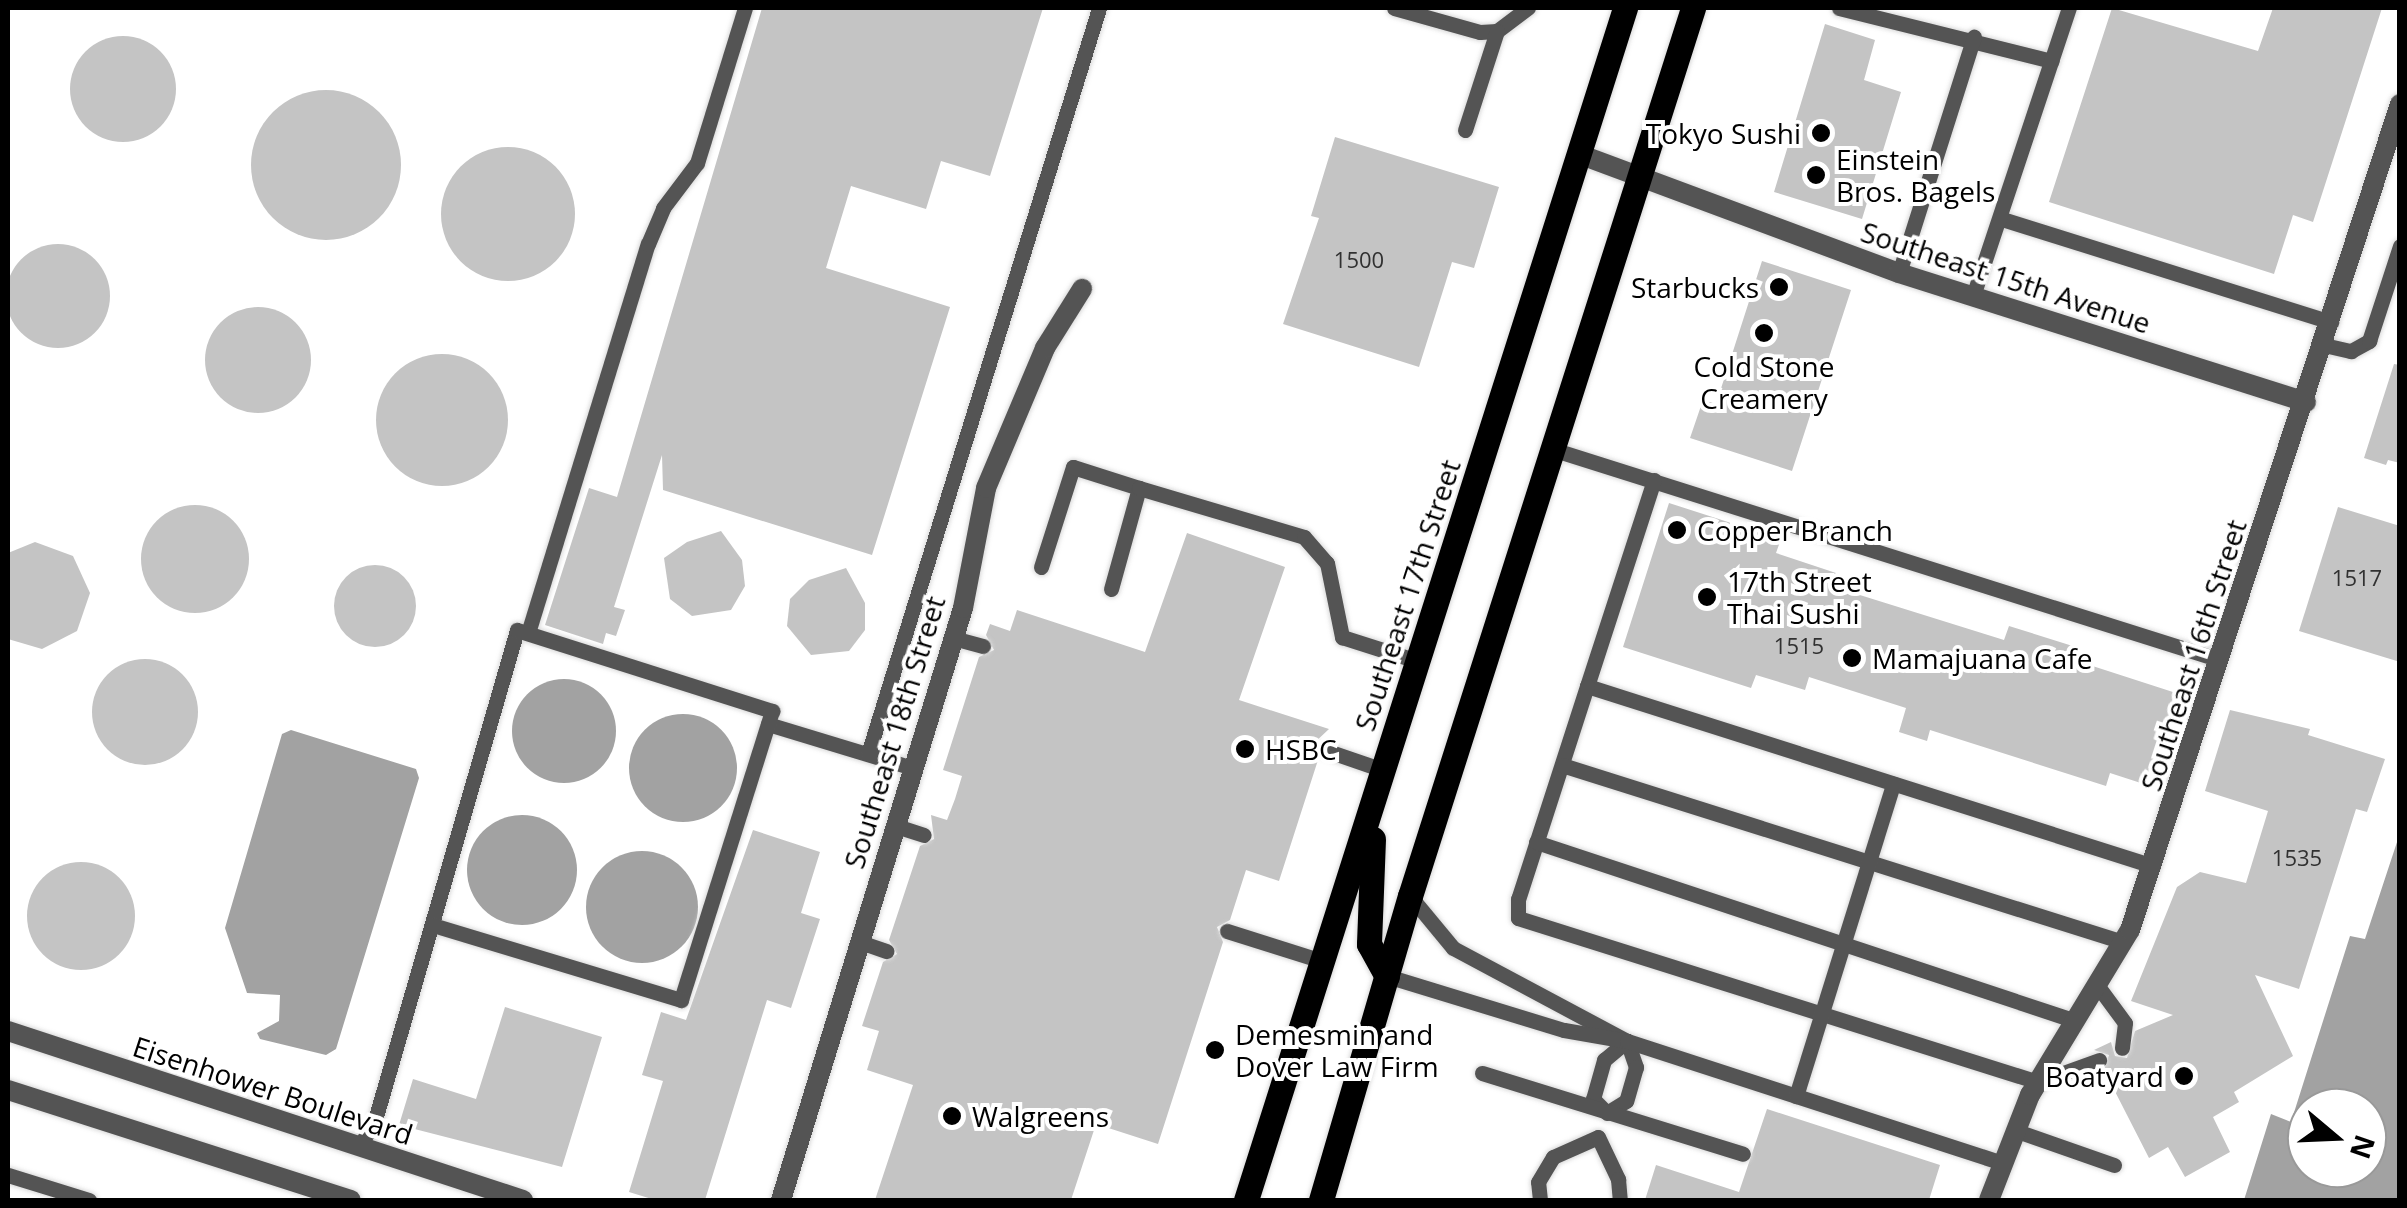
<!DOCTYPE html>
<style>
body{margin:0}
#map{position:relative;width:2407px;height:1208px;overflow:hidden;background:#fff;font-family:"Open Sans",sans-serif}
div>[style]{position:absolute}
.water>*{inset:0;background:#a2a2a2}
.round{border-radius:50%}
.building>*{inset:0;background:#c4c4c4}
.roads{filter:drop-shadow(0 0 2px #dbdbdb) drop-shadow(0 0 2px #dbdbdb)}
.service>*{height:15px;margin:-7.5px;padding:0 7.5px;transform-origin:7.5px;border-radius:7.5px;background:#545454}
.minor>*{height:20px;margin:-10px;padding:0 10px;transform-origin:10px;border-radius:10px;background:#545454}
.tertiary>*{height:20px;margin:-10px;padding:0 10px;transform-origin:10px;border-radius:10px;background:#545454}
.primary>*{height:25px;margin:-12.5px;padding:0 12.5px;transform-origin:12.5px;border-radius:12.5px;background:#000}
.dots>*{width:28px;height:28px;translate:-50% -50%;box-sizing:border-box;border:5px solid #fff;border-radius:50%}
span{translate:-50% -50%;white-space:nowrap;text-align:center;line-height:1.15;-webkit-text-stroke:8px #fff;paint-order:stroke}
.number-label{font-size:22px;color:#313131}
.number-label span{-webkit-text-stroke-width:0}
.poi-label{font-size:28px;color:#000}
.right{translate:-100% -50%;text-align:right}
.left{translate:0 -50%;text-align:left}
.street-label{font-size:28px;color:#000}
.frame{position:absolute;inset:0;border:10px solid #000;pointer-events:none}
.north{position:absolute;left:2287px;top:1088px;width:100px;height:100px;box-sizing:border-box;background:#fff;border:2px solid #999;border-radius:50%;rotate:109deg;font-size:28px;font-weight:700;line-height:40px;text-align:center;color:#000}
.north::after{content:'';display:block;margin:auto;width:35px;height:45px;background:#000;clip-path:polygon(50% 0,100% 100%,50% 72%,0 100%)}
</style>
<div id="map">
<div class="water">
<div class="round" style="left:512px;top:679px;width:104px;height:104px"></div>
<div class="round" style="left:629px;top:714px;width:108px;height:108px"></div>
<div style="clip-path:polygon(291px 730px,416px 769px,419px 778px,336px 1049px,326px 1055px,260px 1039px,257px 1033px,279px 1021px,280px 995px,247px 993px,225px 928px,282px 734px)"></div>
<div class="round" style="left:467px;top:815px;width:110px;height:110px"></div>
<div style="clip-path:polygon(evenodd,2399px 836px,2399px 1200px,2244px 1200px,2271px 1114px,2291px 1122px,2350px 936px,2365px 939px,2399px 836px,2307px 1108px,2367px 1108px,2367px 1168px,2307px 1168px,2307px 1108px)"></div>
<div class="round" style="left:586px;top:851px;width:112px;height:112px"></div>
</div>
<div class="building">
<div style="clip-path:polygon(762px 8px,1043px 8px,990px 176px,941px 161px,926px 209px,851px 186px,826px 268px,950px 307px,872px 555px,663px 490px,662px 455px,614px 607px,625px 610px,616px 636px,606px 633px,603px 644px,545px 625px,589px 488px,617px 497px)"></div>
<div style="clip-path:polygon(2112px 8px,2258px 51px,2273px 8px,2382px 8px,2313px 222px,2293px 215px,2274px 274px,2049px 202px)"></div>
<div style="clip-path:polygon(1825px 24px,1875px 40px,1864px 80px,1901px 92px,1862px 219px,1774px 192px)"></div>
<div class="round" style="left:70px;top:36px;width:106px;height:106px"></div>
<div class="round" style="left:251px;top:90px;width:150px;height:150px"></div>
<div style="clip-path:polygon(1335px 137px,1499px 187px,1474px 268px,1452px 262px,1419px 367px,1283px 324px,1319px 218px,1311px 216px)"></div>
<div class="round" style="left:441px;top:147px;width:134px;height:134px"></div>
<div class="round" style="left:6px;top:244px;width:104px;height:104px"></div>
<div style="clip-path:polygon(1762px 261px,1851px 290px,1792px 471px,1690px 438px,1703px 400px,1716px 404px)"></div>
<div class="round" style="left:205px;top:307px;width:106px;height:106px"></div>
<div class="round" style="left:376px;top:354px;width:132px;height:132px"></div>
<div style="clip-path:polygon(2394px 364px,2400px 365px,2400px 463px,2388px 460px,2386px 465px,2364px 458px)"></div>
<div style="clip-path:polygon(1669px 503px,1781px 539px,1776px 553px,1836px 573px,1831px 586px,2004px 640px,2009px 626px,2079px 648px,2074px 660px,2176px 693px,2147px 785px,2110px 773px,2106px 786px,1930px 730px,1927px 741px,1899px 732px,1906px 708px,1809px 677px,1805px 690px,1756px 675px,1751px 688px,1623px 647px)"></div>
<div class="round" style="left:141px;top:505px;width:108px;height:108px"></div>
<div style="clip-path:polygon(2338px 507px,2400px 526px,2400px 662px,2299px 631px)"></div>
<div style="clip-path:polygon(721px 531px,742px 560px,745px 586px,731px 610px,692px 616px,670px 599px,664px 558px,687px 542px)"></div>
<div style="clip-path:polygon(1187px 533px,1285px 567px,1239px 700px,1329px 729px,1311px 746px,1318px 760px,1279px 881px,1246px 870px,1230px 920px,1217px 927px,1223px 942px,1158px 1144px,1096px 1124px,1071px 1200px,875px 1200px,913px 1085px,867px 1070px,879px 1031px,862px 1026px,883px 962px,897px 954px,889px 940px,920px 846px,934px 839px,931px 815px,947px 820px,955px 799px,962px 776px,943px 770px,979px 657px,994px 650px,986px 635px,990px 624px,1010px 631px,1017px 610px,1145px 652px)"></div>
<div style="clip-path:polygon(35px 542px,73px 556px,90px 593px,77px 631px,42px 649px,8px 639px,8px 553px)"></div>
<div class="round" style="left:334px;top:565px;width:82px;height:82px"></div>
<div style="clip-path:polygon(846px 568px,865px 603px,865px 630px,849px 651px,811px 655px,787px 626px,790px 599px,809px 580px)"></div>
<div class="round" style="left:92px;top:659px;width:106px;height:106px"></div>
<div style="clip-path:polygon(2230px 710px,2310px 729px,2308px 735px,2385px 759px,2367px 812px,2356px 809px,2299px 989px,2255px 975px,2293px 1056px,2234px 1092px,2239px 1102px,2213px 1117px,2230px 1152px,2185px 1177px,2168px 1147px,2149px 1158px,2104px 1070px,2109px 1055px,2094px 1050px,2111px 1042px,2115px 1056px,2127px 1058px,2135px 1031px,2173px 1015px,2131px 1001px,2177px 887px,2200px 872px,2246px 883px,2268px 811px,2205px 791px)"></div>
<div style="clip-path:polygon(753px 830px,820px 852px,801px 913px,820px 919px,791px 1008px,767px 1000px,705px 1200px,655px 1200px,629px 1192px,663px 1081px,642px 1075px,661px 1012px,686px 1020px)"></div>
<div class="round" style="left:27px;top:862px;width:108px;height:108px"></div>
<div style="clip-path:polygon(505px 1007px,602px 1037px,562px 1167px,399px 1125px,413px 1079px,476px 1099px)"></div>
<div style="clip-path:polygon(1767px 1109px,1940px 1165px,1929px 1200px,1645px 1200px,1656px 1165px,1739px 1192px)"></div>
</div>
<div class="roads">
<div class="service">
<div style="left:1394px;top:8px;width:89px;rotate:15.6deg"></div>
<div style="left:1480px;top:32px;width:17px;rotate:-3deg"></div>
<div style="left:1497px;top:31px;width:39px;rotate:-37deg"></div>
<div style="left:1839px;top:8px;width:219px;rotate:14deg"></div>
<div style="left:1465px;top:130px;width:104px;rotate:-72.1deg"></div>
<div style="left:2002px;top:219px;width:345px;rotate:17.4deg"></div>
<div style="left:1899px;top:273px;width:248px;rotate:-72.4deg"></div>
<div style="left:1973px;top:296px;width:304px;rotate:-71.6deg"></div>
<div style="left:2324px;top:345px;width:28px;rotate:13deg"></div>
<div style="left:2351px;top:351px;width:21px;rotate:-29deg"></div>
<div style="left:2369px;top:341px;width:100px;rotate:-71.9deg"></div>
<div style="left:1555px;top:450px;width:694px;rotate:17.52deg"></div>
<div style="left:1654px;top:480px;width:217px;rotate:108deg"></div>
<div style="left:1587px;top:686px;width:594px;rotate:17.64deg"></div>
<div style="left:1041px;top:567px;width:105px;rotate:-72.3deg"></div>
<div style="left:1073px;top:467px;width:69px;rotate:17.7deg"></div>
<div style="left:1111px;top:589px;width:105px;rotate:-74.5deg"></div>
<div style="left:1139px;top:488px;width:172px;rotate:16.5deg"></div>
<div style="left:1304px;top:537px;width:35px;rotate:49deg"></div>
<div style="left:1327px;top:563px;width:76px;rotate:78.5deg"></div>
<div style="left:1342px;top:637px;width:79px;rotate:17.7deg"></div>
<div style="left:528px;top:633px;width:407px;rotate:-72.9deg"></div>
<div style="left:648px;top:244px;width:39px;rotate:-67deg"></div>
<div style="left:663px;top:208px;width:56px;rotate:-52.9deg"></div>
<div style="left:697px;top:163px;width:162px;rotate:-72.8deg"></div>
<div style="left:953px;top:638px;width:31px;rotate:15deg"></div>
<div style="left:1587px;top:686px;width:224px;rotate:107.9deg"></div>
<div style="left:1518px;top:899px;width:19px;rotate:90deg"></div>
<div style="left:1518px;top:918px;width:545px;rotate:17.5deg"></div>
<div style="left:2038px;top:1082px;width:65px;rotate:-19.8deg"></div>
<div style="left:768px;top:724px;width:152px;rotate:16.9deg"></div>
<div style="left:1322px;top:749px;width:65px;rotate:19deg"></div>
<div style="left:868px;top:754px;width:781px;rotate:-72.79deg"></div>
<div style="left:1562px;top:765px;width:588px;rotate:17.51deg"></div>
<div style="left:896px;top:826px;width:29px;rotate:18deg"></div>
<div style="left:1536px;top:842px;width:569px;rotate:18.34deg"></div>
<div style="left:1410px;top:896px;width:67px;rotate:50.4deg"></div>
<div style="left:1453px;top:948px;width:197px;rotate:28.1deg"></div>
<div style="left:1627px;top:1041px;width:28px;rotate:71deg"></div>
<div style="left:1636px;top:1067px;width:35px;rotate:106deg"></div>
<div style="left:1626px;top:1101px;width:22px;rotate:148deg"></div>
<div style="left:1607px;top:1113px;width:20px;rotate:-135deg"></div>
<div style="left:1593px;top:1099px;width:41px;rotate:-74.2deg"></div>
<div style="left:1604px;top:1060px;width:30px;rotate:-40deg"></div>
<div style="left:1227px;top:931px;width:100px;rotate:17.5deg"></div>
<div style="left:860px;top:942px;width:28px;rotate:19deg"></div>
<div style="left:1387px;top:976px;width:185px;rotate:17deg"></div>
<div style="left:1564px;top:1030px;width:64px;rotate:9.9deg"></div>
<div style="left:1627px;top:1041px;width:392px;rotate:18deg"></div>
<div style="left:2097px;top:985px;width:47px;rotate:53.6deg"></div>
<div style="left:2125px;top:1023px;width:25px;rotate:97deg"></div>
<div style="left:1482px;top:1073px;width:273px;rotate:17.2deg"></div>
<div style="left:1796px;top:1096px;width:327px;rotate:-72.7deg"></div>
<div style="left:2014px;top:1130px;width:106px;rotate:19.3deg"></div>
<div style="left:359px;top:1147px;width:31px;rotate:-59deg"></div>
<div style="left:375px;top:1120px;width:510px;rotate:-73.84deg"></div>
<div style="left:517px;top:630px;width:268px;rotate:17.6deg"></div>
<div style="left:772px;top:711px;width:303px;rotate:107.5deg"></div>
<div style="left:681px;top:1000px;width:260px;rotate:-163.2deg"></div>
<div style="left:8px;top:1175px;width:85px;rotate:17.2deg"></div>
<div style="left:1540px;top:1200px;width:18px;rotate:-96deg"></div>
<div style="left:1538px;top:1182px;width:29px;rotate:-59deg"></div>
<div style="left:1553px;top:1157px;width:49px;rotate:-24deg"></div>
<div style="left:1598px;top:1137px;width:47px;rotate:64.5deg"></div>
<div style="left:1618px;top:1179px;width:21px;rotate:85deg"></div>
</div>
<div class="minor">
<div style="left:1579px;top:154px;width:341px;rotate:20.4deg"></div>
<div style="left:1899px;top:273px;width:427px;rotate:17.6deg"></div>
<div style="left:781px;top:1200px;width:619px;rotate:-72.91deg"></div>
<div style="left:963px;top:608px;width:122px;rotate:-79.1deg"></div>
<div style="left:986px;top:488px;width:152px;rotate:-67.1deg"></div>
<div style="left:1045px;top:348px;width:70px;rotate:-57.9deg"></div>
<div style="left:1989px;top:1200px;width:113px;rotate:-68.7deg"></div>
<div style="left:2030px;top:1095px;width:193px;rotate:-58.8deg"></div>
<div style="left:2130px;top:930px;width:869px;rotate:-71.9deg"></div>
</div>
<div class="tertiary">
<div style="left:8px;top:1031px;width:542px;rotate:18.17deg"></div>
<div style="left:8px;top:1090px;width:360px;rotate:17.8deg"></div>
</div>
<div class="primary">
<div style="left:1373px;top:839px;width:105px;rotate:92.2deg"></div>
<div style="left:1369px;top:944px;width:37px;rotate:61deg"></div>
<div style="left:1246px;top:1200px;width:1251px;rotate:-72.36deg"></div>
<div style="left:1321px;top:1200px;width:317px;rotate:-73.7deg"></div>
<div style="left:1410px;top:896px;width:932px;rotate:-72.32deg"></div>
</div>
</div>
<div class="dots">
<div style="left:1821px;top:133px;background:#000"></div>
<div style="left:1816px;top:175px;background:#000"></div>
<div style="left:1779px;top:287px;background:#000"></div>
<div style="left:1764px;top:333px;background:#000"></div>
<div style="left:1677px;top:530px;background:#000"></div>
<div style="left:1707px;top:597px;background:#000"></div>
<div style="left:1852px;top:658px;background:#000"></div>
<div style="left:1245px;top:749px;background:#000"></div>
<div style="left:1215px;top:1050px;background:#000"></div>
<div style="left:2184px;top:1076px;background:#000"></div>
<div style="left:952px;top:1116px;background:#000"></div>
</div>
<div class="number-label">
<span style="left:1359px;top:260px">1500</span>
<span style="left:2357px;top:578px">1517</span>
<span style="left:1799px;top:646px">1515</span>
<span style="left:2297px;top:858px">1535</span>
</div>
<div class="poi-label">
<span class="right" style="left:1801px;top:133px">Tokyo Sushi</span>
<span class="left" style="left:1836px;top:175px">Einstein<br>Bros. Bagels</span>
<span class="right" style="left:1759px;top:287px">Starbucks</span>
<span style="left:1764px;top:382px">Cold Stone<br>Creamery</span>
<span class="left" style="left:1697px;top:530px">Copper Branch</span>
<span class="left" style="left:1727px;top:597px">17th Street<br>Thai Sushi</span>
<span class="left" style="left:1872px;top:658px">Mamajuana Cafe</span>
<span class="left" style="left:1265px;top:749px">HSBC</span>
<span class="left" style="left:1235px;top:1050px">Demesmin and<br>Dover Law Firm</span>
<span class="right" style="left:2164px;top:1076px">Boatyard</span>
<span class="left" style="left:972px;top:1116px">Walgreens</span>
</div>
<div class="street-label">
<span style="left:2006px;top:277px;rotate:18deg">Southeast 15th Avenue</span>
<span style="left:1407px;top:595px;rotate:-72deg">Southeast 17th Street</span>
<span style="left:2193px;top:655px;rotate:-72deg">Southeast 16th Street</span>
<span style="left:894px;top:732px;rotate:-73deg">Southeast 18th Street</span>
<span style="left:273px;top:1090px;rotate:18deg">Eisenhower Boulevard</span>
</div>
<div class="frame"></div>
<div class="north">N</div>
</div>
